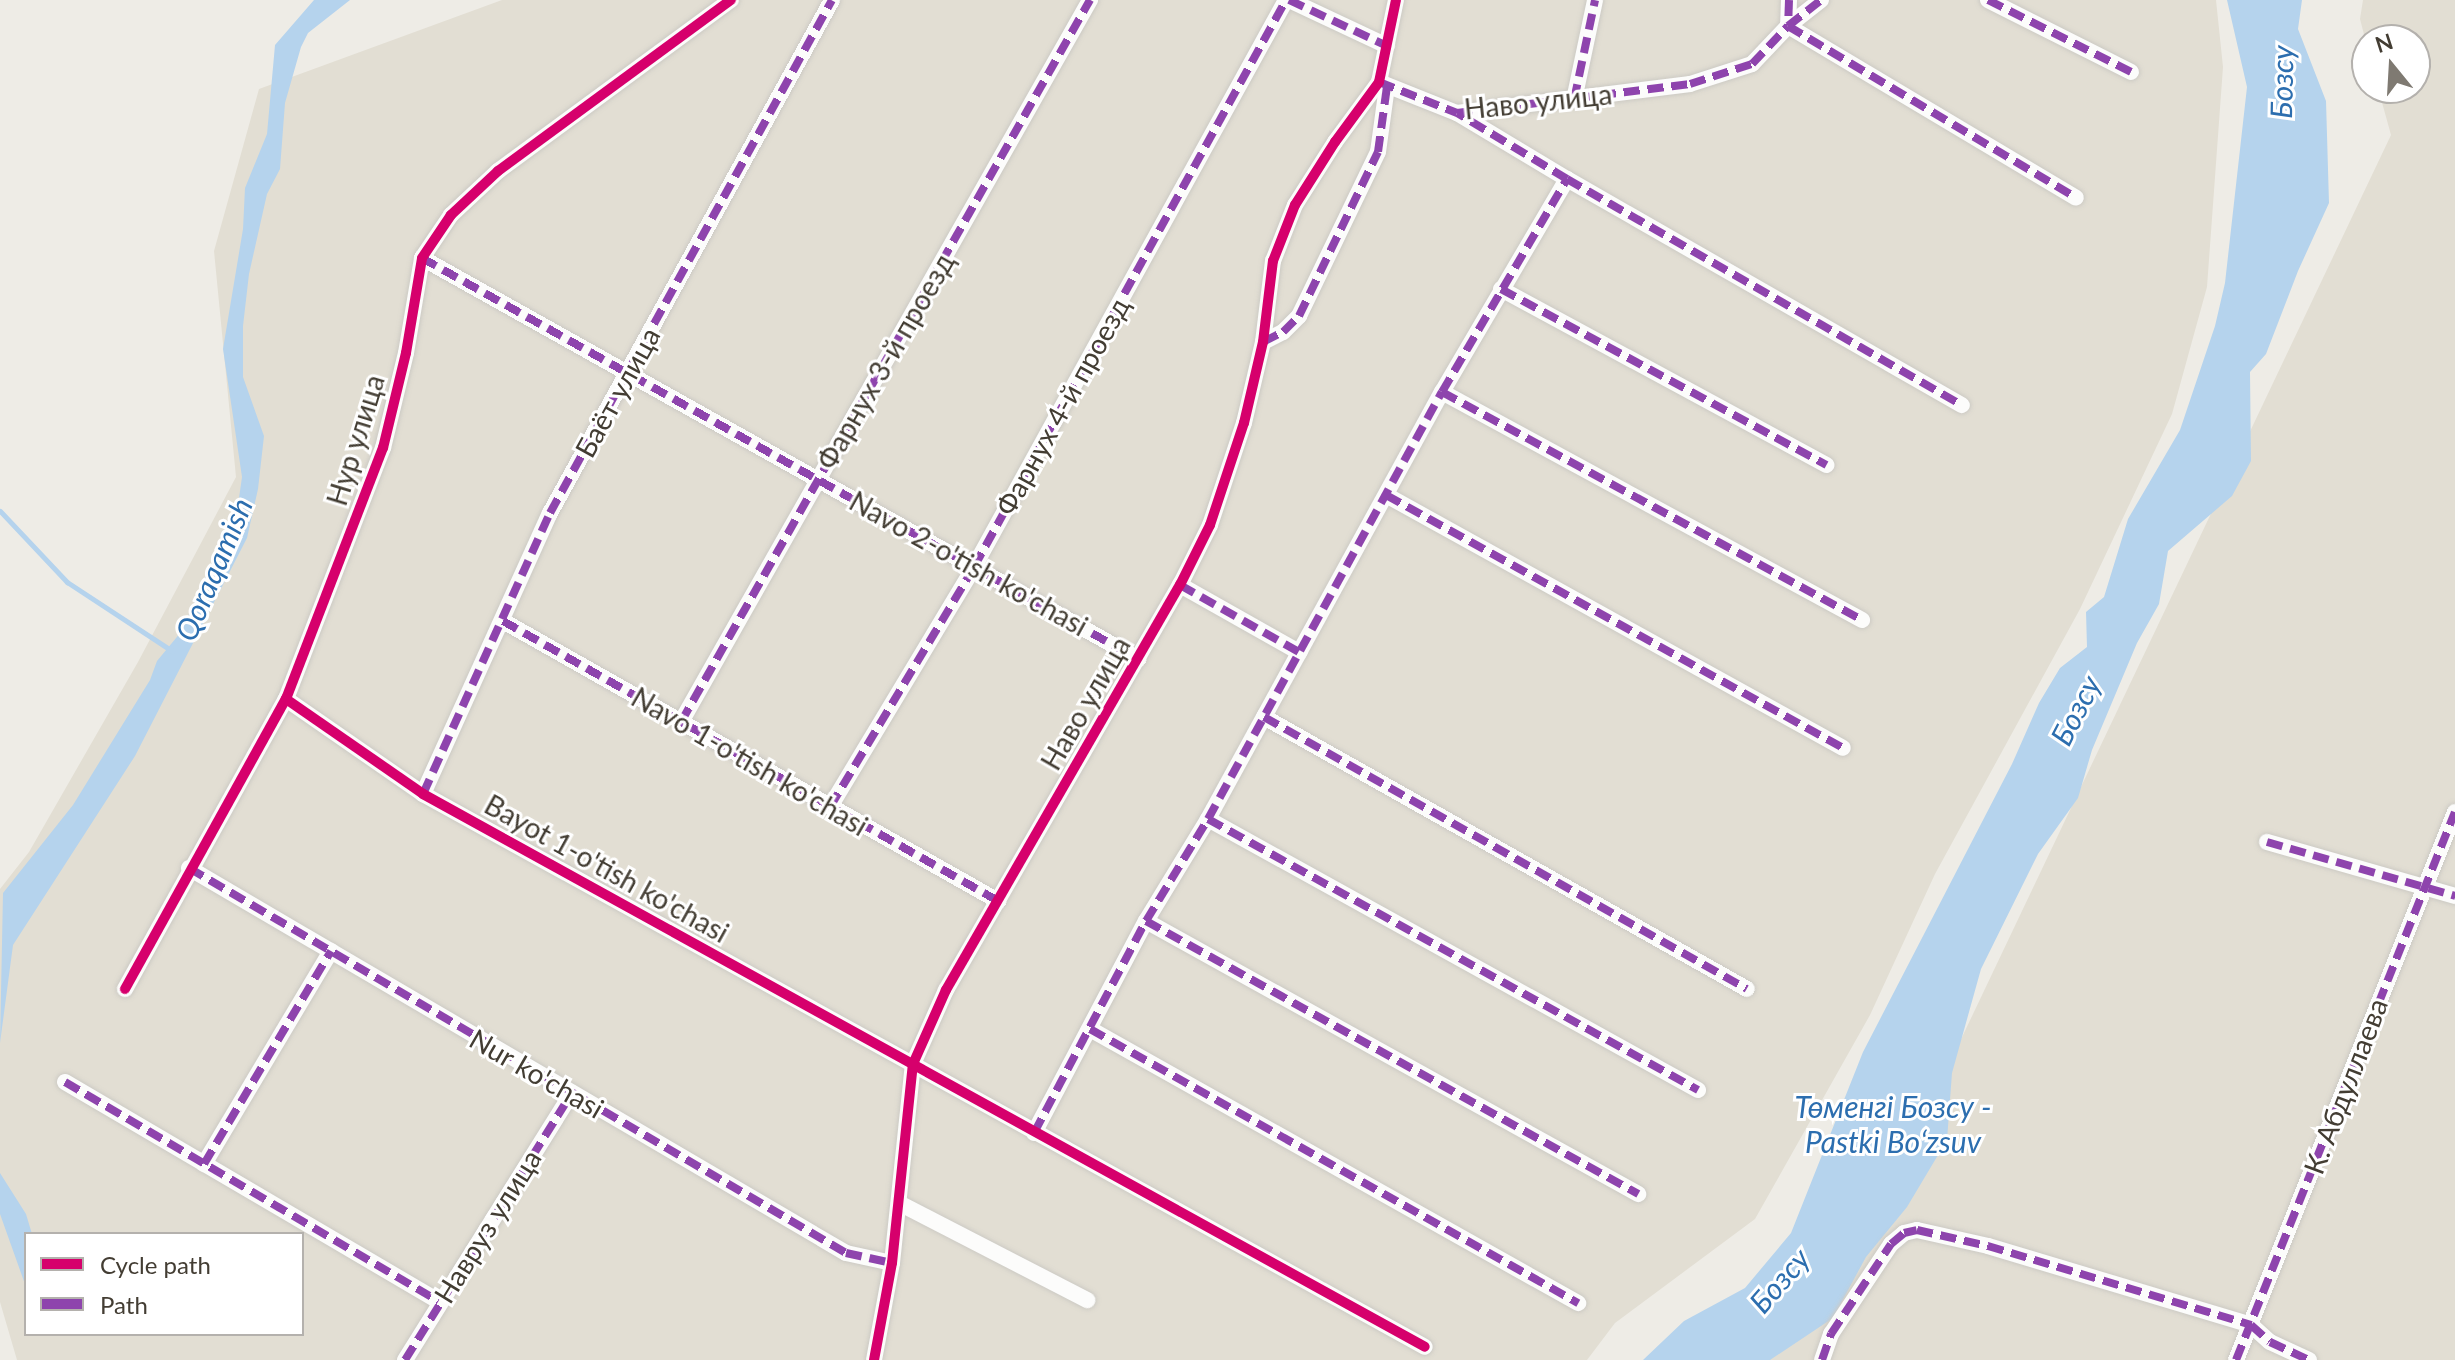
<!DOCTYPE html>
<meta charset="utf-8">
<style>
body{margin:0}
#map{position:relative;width:2455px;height:1360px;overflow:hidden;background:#eeece6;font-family:Lato,sans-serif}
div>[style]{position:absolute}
.residential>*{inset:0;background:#e2ded3}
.water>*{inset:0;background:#b5d3ed}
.stream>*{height:5px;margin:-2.5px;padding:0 2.5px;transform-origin:2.5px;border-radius:2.5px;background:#b5d3ed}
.roads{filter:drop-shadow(0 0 2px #cccac4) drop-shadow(0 0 2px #cccac4)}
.minor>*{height:16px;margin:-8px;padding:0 8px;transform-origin:8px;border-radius:8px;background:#fcfcfb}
.quiet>*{height:8px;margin-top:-4px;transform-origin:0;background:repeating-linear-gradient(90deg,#8e44ad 0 16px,transparent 0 24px)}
.cycleway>*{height:10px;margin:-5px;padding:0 5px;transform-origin:5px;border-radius:5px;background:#d6006c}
span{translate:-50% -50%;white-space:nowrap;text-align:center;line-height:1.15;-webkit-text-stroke:6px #fff;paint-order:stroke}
.street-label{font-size:28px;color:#433d33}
.water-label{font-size:30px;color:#2c6eaf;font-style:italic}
.legend{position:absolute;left:24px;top:1232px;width:280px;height:104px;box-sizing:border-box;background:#fff;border:2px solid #b4b1ad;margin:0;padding:10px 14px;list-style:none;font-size:24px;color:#433d33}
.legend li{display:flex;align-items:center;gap:16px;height:40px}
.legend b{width:40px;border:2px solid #b4b1ad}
.north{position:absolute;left:2351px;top:24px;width:80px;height:80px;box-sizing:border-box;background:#fff;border:2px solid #b4b1ad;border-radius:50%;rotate:342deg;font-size:22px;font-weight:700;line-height:32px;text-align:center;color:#433d33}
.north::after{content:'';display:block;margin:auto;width:28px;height:36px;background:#7f7a72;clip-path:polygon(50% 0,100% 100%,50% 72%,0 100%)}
</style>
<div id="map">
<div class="residential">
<div style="clip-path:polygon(evenodd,502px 0,2216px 0,2223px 67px,2207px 287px,2172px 414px,2080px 609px,1935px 874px,1870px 1015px,1755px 1219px,1615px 1323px,1587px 1360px,17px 1360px,0 1302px,0 889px,29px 852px,138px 662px,236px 477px,214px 251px,259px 89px,502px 0,26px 1234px,302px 1234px,302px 1334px,26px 1334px,26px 1234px)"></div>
<div style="clip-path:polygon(2363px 0,2455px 0,2455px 1360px,1768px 1360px,1915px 1136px,2391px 135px,2378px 88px,2415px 88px,2415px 40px,2367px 40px,2367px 46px,2360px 19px)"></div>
</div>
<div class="water">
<div style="clip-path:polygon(314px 0,350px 0,308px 33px,301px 47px,285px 103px,280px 169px,267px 194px,249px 274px,243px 326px,243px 377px,264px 436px,258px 489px,247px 538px,135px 756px,13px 945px,0 1043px,3px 893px,73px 805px,150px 680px,157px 661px,181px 632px,238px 505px,242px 477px,223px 349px,243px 229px,245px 188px,267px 134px,275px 45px)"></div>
<div style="clip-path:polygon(2227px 0,2302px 0,2298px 29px,2326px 101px,2329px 203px,2298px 271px,2266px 354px,2250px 372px,2251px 461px,2232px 496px,2168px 551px,2159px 604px,2137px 643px,2092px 750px,2078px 798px,2038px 854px,1981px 969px,1952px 1073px,1947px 1140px,1907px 1207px,1866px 1257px,1833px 1318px,1770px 1360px,1643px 1360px,1684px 1321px,1745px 1288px,1791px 1233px,1863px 1052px,2012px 764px,2039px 703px,2060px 668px,2087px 647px,2086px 612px,2104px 597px,2128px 519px,2180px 430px,2215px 326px,2225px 283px,2247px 87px)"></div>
<div style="clip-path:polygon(0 1173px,26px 1214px,32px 1234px,26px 1234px,26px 1287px,0 1214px)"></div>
</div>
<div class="stream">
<div style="left:0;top:511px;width:98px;rotate:46.7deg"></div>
<div style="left:67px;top:582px;width:126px;rotate:33.3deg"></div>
</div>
<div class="roads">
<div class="minor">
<div style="left:1289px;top:0;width:108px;rotate:25.1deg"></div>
<div style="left:1789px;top:0;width:26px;rotate:92deg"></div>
<div style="left:1788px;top:26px;width:335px;rotate:30.8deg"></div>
<div style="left:1988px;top:0;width:160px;rotate:26.7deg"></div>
<div style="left:1379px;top:82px;width:84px;rotate:21.7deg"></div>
<div style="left:1457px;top:113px;width:235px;rotate:-7.1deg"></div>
<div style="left:1690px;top:84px;width:65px;rotate:-17.9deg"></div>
<div style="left:1752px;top:64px;width:52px;rotate:-46.5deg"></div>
<div style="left:1788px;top:26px;width:42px;rotate:-38.2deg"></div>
<div style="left:1574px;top:100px;width:102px;rotate:-78.1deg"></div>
<div style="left:1567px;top:179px;width:455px;rotate:29.8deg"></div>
<div style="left:422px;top:258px;width:821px;rotate:29.25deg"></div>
<div style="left:1501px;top:289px;width:370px;rotate:28.4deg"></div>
<div style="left:1263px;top:342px;width:22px;rotate:-27deg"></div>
<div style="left:1283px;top:332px;width:23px;rotate:-45deg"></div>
<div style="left:1299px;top:316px;width:182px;rotate:-64.3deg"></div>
<div style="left:1378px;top:152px;width:67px;rotate:-82.2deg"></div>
<div style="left:1442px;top:392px;width:478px;rotate:28.5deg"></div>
<div style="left:1386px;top:495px;width:522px;rotate:28.97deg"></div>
<div style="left:1180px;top:585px;width:137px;rotate:29.4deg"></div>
<div style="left:503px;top:621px;width:569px;rotate:29.49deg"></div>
<div style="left:286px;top:699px;width:167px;rotate:34.7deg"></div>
<div style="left:423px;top:794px;width:1144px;rotate:28.89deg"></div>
<div style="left:1264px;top:717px;width:554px;rotate:29.39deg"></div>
<div style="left:681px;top:722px;width:830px;rotate:-60.47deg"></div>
<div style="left:423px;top:794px;width:308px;rotate:-65.7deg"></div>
<div style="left:550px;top:513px;width:585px;rotate:-61.2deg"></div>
<div style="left:830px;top:807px;width:280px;rotate:-59deg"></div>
<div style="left:974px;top:567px;width:647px;rotate:-61.18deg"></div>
<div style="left:1208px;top:819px;width:560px;rotate:28.95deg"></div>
<div style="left:2267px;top:842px;width:196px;rotate:16deg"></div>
<div style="left:189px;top:868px;width:761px;rotate:30.37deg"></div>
<div style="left:846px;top:1253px;width:47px;rotate:12.3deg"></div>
<div style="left:1146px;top:921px;width:563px;rotate:29.02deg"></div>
<div style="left:125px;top:989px;width:332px;rotate:-61deg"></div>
<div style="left:286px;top:699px;width:269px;rotate:-68.9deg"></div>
<div style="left:383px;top:448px;width:98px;rotate:-76.4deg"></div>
<div style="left:406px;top:353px;width:96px;rotate:-80.4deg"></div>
<div style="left:422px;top:258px;width:52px;rotate:-56deg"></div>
<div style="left:451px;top:215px;width:64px;rotate:-43.1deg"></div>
<div style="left:498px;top:171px;width:289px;rotate:-36.3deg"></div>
<div style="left:1090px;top:1029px;width:560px;rotate:29.31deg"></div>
<div style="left:65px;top:1082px;width:433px;rotate:30.4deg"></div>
<div style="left:1034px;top:1133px;width:240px;rotate:-62.2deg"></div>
<div style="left:1146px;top:921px;width:119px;rotate:-58.7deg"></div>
<div style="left:1208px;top:819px;width:487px;rotate:-61.3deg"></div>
<div style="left:1442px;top:392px;width:247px;rotate:-59.6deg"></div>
<div style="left:1567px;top:179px;width:128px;rotate:-149deg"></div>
<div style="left:204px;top:1164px;width:248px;rotate:-59.2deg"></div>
<div style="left:899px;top:1203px;width:212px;rotate:27.3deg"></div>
<div style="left:405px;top:1360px;width:315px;rotate:-58deg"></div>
<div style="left:874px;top:1360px;width:99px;rotate:-79.5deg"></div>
<div style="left:892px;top:1263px;width:200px;rotate:-84deg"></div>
<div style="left:913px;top:1064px;width:81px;rotate:-66deg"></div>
<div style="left:946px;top:990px;width:468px;rotate:-60deg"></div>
<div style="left:1180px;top:585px;width:67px;rotate:-63.4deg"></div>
<div style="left:1210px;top:525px;width:108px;rotate:-71.6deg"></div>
<div style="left:1244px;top:423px;width:83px;rotate:-76.8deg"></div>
<div style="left:1263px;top:342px;width:82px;rotate:-83deg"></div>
<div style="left:1273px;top:261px;width:60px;rotate:-68.6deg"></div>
<div style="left:1295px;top:205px;width:75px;rotate:-57.6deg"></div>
<div style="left:1335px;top:142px;width:74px;rotate:-53.7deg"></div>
<div style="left:1379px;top:82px;width:84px;rotate:-78.3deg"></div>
<div style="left:1822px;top:1360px;width:28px;rotate:-71deg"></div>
<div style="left:1831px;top:1334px;width:108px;rotate:-56.3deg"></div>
<div style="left:1891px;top:1244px;width:17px;rotate:-40deg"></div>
<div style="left:1904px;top:1233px;width:13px;rotate:-13deg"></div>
<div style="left:1917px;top:1230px;width:73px;rotate:12.7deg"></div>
<div style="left:1988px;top:1246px;width:275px;rotate:16.7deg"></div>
<div style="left:2251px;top:1325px;width:25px;rotate:42deg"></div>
<div style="left:2270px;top:1342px;width:43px;rotate:24.8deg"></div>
<div style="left:2236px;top:1360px;width:590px;rotate:-68.22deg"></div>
</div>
</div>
<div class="quiet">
<div style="left:1289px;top:0;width:108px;rotate:25.1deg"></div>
<div style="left:1789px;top:0;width:26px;rotate:92deg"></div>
<div style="left:1788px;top:26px;width:335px;rotate:30.8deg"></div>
<div style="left:1988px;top:0;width:160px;rotate:26.7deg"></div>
<div style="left:1379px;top:82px;width:84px;rotate:21.7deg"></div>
<div style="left:1457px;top:113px;width:235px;rotate:-7.1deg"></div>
<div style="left:1690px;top:84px;width:65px;rotate:-17.9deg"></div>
<div style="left:1752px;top:64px;width:52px;rotate:-46.5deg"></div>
<div style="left:1788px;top:26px;width:42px;rotate:-38.2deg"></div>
<div style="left:1574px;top:100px;width:102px;rotate:-78.1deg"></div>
<div style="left:1567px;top:179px;width:455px;rotate:29.8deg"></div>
<div style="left:422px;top:258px;width:821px;rotate:29.25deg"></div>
<div style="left:1501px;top:289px;width:370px;rotate:28.4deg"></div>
<div style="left:1263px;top:342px;width:22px;rotate:-27deg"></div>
<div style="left:1283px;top:332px;width:23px;rotate:-45deg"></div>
<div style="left:1299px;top:316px;width:182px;rotate:-64.3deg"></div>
<div style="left:1378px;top:152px;width:67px;rotate:-82.2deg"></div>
<div style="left:1442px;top:392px;width:478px;rotate:28.5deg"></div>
<div style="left:1386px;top:495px;width:522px;rotate:28.97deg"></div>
<div style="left:1180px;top:585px;width:137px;rotate:29.4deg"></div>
<div style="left:503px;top:621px;width:569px;rotate:29.49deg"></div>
<div style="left:1264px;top:717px;width:554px;rotate:29.39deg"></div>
<div style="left:681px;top:722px;width:830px;rotate:-60.47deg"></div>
<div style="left:423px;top:794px;width:308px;rotate:-65.7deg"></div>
<div style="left:550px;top:513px;width:585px;rotate:-61.2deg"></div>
<div style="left:830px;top:807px;width:280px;rotate:-59deg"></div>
<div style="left:974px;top:567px;width:647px;rotate:-61.18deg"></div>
<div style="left:1208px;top:819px;width:560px;rotate:28.95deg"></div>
<div style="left:2267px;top:842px;width:196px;rotate:16deg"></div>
<div style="left:189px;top:868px;width:761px;rotate:30.37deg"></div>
<div style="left:846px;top:1253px;width:47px;rotate:12.3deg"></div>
<div style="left:1146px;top:921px;width:563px;rotate:29.02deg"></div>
<div style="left:1090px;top:1029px;width:560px;rotate:29.31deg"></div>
<div style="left:65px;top:1082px;width:433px;rotate:30.4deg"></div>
<div style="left:1034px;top:1133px;width:240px;rotate:-62.2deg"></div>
<div style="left:1146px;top:921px;width:119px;rotate:-58.7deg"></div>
<div style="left:1208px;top:819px;width:487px;rotate:-61.3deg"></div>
<div style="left:1442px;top:392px;width:247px;rotate:-59.6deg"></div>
<div style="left:1567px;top:179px;width:128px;rotate:-149deg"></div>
<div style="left:204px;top:1164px;width:248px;rotate:-59.2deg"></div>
<div style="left:405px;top:1360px;width:315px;rotate:-58deg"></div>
<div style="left:1822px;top:1360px;width:28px;rotate:-71deg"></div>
<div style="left:1831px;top:1334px;width:108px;rotate:-56.3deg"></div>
<div style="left:1891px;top:1244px;width:17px;rotate:-40deg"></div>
<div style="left:1904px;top:1233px;width:13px;rotate:-13deg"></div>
<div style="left:1917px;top:1230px;width:73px;rotate:12.7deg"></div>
<div style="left:1988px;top:1246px;width:275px;rotate:16.7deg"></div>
<div style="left:2251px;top:1325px;width:25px;rotate:42deg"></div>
<div style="left:2270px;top:1342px;width:43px;rotate:24.8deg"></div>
<div style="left:2236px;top:1360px;width:590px;rotate:-68.22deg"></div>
</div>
<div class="cycleway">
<div style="left:286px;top:699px;width:167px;rotate:34.7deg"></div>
<div style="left:423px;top:794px;width:1144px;rotate:28.89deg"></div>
<div style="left:125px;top:989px;width:332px;rotate:-61deg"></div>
<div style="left:286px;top:699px;width:269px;rotate:-68.9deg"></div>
<div style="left:383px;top:448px;width:98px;rotate:-76.4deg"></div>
<div style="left:406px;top:353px;width:96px;rotate:-80.4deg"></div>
<div style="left:422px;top:258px;width:52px;rotate:-56deg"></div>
<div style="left:451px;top:215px;width:64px;rotate:-43.1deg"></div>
<div style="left:498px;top:171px;width:289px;rotate:-36.3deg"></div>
<div style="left:874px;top:1360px;width:99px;rotate:-79.5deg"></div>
<div style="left:892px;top:1263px;width:200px;rotate:-84deg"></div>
<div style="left:913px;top:1064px;width:81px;rotate:-66deg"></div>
<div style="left:946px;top:990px;width:468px;rotate:-60deg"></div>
<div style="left:1180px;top:585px;width:67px;rotate:-63.4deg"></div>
<div style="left:1210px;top:525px;width:108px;rotate:-71.6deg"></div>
<div style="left:1244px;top:423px;width:83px;rotate:-76.8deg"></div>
<div style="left:1263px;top:342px;width:82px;rotate:-83deg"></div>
<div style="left:1273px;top:261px;width:60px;rotate:-68.6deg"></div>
<div style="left:1295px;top:205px;width:75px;rotate:-57.6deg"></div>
<div style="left:1335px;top:142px;width:74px;rotate:-53.7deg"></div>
<div style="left:1379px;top:82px;width:84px;rotate:-78.3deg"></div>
</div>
<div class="street-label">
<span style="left:1538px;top:101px;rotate:-6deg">Наво улица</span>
<span style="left:885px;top:361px;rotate:-60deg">Фарнух 3-й проезд</span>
<span style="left:617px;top:392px;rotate:-61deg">Баёт улица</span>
<span style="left:1062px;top:406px;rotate:-61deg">Фарнух 4-й проезд</span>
<span style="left:355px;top:440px;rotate:-73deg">Нур улица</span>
<span style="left:969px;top:563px;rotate:29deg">Navo 2-o'tish ko'chasi</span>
<span style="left:1085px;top:703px;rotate:-60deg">Наво улица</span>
<span style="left:750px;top:761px;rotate:30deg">Navo 1-o'tish ko'chasi</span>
<span style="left:607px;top:868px;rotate:29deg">Bayot 1-o'tish ko'chasi</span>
<span style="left:537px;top:1073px;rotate:30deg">Nur ko'chasi</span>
<span style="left:2345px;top:1086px;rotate:-69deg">К. Абдуллаева</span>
<span style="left:487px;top:1226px;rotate:-58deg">Навруз улица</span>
</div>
<div class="water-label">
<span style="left:2281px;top:82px;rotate:-89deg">Бозсу</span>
<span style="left:213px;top:569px;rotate:-67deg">Qoraqamish</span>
<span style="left:2075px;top:710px;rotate:-63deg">Бозсу</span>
<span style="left:1893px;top:1123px">Төменгі Бозсу -<br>Pastki Boʻzsuv</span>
<span style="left:1779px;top:1280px;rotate:-49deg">Бозсу</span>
</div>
<ul class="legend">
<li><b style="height:10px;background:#d6006c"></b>Cycle path</li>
<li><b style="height:10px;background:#8e44ad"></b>Path</li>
</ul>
<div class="north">N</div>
</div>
